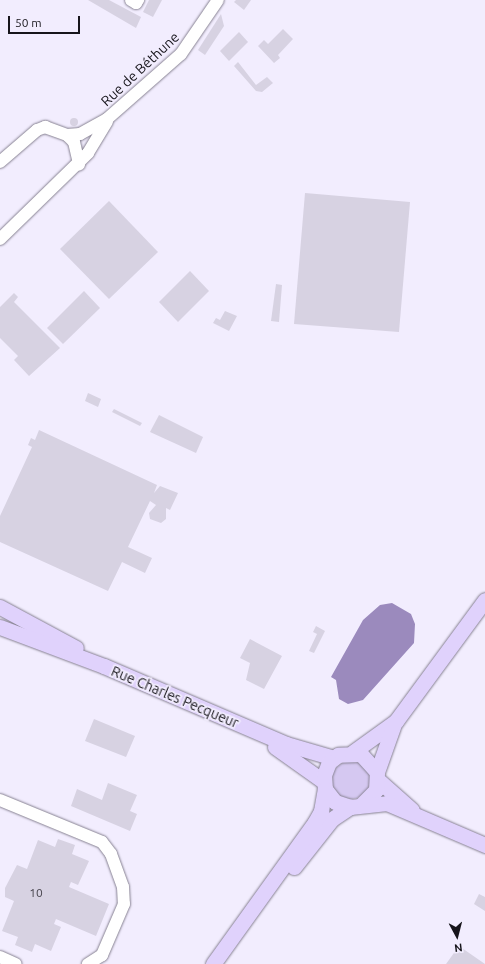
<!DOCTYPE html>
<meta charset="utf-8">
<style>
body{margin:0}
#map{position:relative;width:485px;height:964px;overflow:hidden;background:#f2edfe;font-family:Ubuntu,sans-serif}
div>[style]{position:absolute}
.green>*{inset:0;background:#d5c8f1}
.round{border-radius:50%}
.water>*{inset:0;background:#9b8abd}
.building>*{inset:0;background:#d7d2e2}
.roads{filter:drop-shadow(0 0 1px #878292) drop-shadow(0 0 1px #878292)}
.minor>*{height:12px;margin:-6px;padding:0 6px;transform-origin:6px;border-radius:6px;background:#fff}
.major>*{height:15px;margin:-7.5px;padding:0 7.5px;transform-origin:7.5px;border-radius:7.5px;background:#e0d2fc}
span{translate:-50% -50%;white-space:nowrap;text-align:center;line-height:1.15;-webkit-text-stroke:3.5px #f2edfe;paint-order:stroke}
.number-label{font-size:12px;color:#47444d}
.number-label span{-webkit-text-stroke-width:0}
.street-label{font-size:14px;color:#17151b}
.north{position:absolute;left:437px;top:916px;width:40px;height:40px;-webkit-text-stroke:3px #f2edfe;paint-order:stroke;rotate:173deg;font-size:11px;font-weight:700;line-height:16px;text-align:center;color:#17151b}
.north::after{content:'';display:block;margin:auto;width:14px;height:18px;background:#17151b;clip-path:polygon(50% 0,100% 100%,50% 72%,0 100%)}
.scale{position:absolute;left:8px;top:16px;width:72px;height:18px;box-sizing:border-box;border:2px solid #17151b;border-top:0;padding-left:5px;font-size:12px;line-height:14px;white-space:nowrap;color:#17151b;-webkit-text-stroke:3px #f2edfe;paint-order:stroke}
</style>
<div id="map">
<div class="green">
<div class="round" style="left:332px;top:761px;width:38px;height:38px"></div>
</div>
<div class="water">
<div style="clip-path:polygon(392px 603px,411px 614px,415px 624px,414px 643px,363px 700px,348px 704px,339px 699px,336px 680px,331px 677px,363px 620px,380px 605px)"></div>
</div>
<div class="building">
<div style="clip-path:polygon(88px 0,109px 0,141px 17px,136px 28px)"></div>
<div style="clip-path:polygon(149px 0,162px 0,153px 17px,143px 12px)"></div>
<div style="clip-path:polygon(236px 0,251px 0,244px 10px,234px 2px)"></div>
<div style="clip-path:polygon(221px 14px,224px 26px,205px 55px,198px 50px)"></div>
<div style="clip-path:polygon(283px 29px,293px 39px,278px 55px,280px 58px,274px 63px,258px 46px,264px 40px,268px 44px)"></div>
<div style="clip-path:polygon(239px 32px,248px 42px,229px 61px,220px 51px)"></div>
<div style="clip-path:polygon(238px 62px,256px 85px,267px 77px,273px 83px,262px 92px,256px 91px,234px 66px)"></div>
<div class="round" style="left:70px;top:118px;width:8px;height:8px"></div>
<div style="clip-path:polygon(305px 193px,410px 202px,399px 332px,294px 324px)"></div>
<div style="clip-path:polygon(109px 201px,158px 252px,109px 299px,60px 249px)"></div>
<div style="clip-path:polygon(190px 271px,209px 291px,178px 322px,159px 302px)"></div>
<div style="clip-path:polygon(276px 284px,282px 285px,279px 322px,271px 321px)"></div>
<div style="clip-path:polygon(84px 291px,100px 308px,63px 344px,47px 328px)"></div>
<div style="clip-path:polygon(14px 293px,18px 297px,14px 302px,60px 348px,29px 376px,14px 360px,18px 356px,0 338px,0 307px)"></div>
<div style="clip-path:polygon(225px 311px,237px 316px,229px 331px,213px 323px,216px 318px,220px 320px)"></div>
<div style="clip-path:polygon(88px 393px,101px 399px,98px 407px,85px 401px)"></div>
<div style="clip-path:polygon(114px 409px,142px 423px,140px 426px,112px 412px)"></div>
<div style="clip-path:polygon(159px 415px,203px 437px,196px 453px,150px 432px)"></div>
<div style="clip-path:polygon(39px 430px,157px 485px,154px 493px,160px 486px,178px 493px,170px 510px,166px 508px,166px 519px,161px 523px,150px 519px,149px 513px,156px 505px,150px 501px,128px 547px,152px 558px,145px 573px,122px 562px,108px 591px,0 542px,0 516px,32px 447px,28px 445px,31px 438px,35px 440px)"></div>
<div style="clip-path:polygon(316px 626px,325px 631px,314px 653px,309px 651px,317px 634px,313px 632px)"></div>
<div style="clip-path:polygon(250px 639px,282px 656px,264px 689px,246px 680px,250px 663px,240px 658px)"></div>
<div style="clip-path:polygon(94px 719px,135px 736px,126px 757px,85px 741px)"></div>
<div style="clip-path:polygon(108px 783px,137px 795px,130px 811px,137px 814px,130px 831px,71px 806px,77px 789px,102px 800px)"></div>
<div style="clip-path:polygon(58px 839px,75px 845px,72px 854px,89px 861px,78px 885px,71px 882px,69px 887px,109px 904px,96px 936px,56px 919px,54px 924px,61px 927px,51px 951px,35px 944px,32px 952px,15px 945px,18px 937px,2px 931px,14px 901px,5px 897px,5px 888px,17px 865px,27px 869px,38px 840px,55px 847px)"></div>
<div style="clip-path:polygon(479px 894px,485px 897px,485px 911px,474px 904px)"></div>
<div style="clip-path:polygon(459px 946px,485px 964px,446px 964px)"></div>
</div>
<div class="roads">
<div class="minor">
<div style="left:131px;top:0;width:6px;rotate:31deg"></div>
<div style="left:136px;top:3px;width:4px;rotate:-56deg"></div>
<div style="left:67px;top:135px;width:10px;rotate:45deg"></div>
<div style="left:74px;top:142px;width:23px;rotate:77deg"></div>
<div style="left:0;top:162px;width:49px;rotate:-40.9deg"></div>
<div style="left:37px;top:130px;width:9px;rotate:-21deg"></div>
<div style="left:45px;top:127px;width:23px;rotate:20deg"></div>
<div style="left:67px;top:135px;width:13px;rotate:-4deg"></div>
<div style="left:80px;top:134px;width:31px;rotate:-29deg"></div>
<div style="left:107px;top:119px;width:98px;rotate:-41.3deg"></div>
<div style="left:181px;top:54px;width:65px;rotate:-55.6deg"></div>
<div style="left:0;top:239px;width:123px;rotate:-44.3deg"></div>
<div style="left:88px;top:153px;width:37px;rotate:-59deg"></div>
<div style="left:0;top:800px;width:110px;rotate:22.4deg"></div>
<div style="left:102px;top:842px;width:15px;rotate:53deg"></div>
<div style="left:111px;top:854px;width:35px;rotate:70deg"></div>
<div style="left:123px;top:887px;width:17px;rotate:87deg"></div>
<div style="left:124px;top:904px;width:56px;rotate:113.3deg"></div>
<div style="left:102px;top:955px;width:17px;rotate:147deg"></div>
<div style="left:0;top:957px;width:17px;rotate:24deg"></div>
</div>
<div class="major">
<div style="left:0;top:607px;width:86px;rotate:28.3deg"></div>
<div style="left:0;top:627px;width:111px;rotate:20.6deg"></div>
<div style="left:104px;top:666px;width:198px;rotate:23.2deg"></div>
<div style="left:286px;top:744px;width:50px;rotate:16.3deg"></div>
<div style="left:275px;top:747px;width:59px;rotate:35.3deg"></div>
<div style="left:353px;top:752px;width:53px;rotate:-35.8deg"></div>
<div style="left:396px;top:721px;width:150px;rotate:-53.7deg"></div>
<div style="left:377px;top:772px;width:51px;rotate:-70.5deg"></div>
<div style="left:378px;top:780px;width:45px;rotate:41.4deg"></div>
<div style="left:361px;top:805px;width:21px;rotate:-45deg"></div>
<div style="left:376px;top:790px;width:18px;rotate:-87deg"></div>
<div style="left:377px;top:772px;width:24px;rotate:-132deg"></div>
<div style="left:361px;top:754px;width:23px;rotate:178deg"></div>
<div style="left:338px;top:755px;width:11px;rotate:142deg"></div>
<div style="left:329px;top:762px;width:14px;rotate:111deg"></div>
<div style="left:324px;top:775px;width:14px;rotate:86deg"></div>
<div style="left:325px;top:789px;width:16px;rotate:52deg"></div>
<div style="left:335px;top:802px;width:16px;rotate:18deg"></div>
<div style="left:350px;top:807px;width:37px;rotate:-6deg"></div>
<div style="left:387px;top:803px;width:107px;rotate:23.2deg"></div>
<div style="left:294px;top:867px;width:61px;rotate:-51.6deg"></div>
<div style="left:332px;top:819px;width:22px;rotate:-34deg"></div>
<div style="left:213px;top:964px;width:175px;rotate:-54.3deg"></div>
<div style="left:315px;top:822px;width:13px;rotate:-61deg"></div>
<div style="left:321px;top:811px;width:22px;rotate:-80deg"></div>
</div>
</div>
<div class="number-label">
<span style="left:36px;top:893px">10</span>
</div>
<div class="street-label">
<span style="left:140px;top:69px;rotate:-43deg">Rue de Béthune</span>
<span style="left:175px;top:697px;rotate:23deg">Rue Charles Pecqueur</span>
</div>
<div class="north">N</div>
<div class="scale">50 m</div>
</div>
